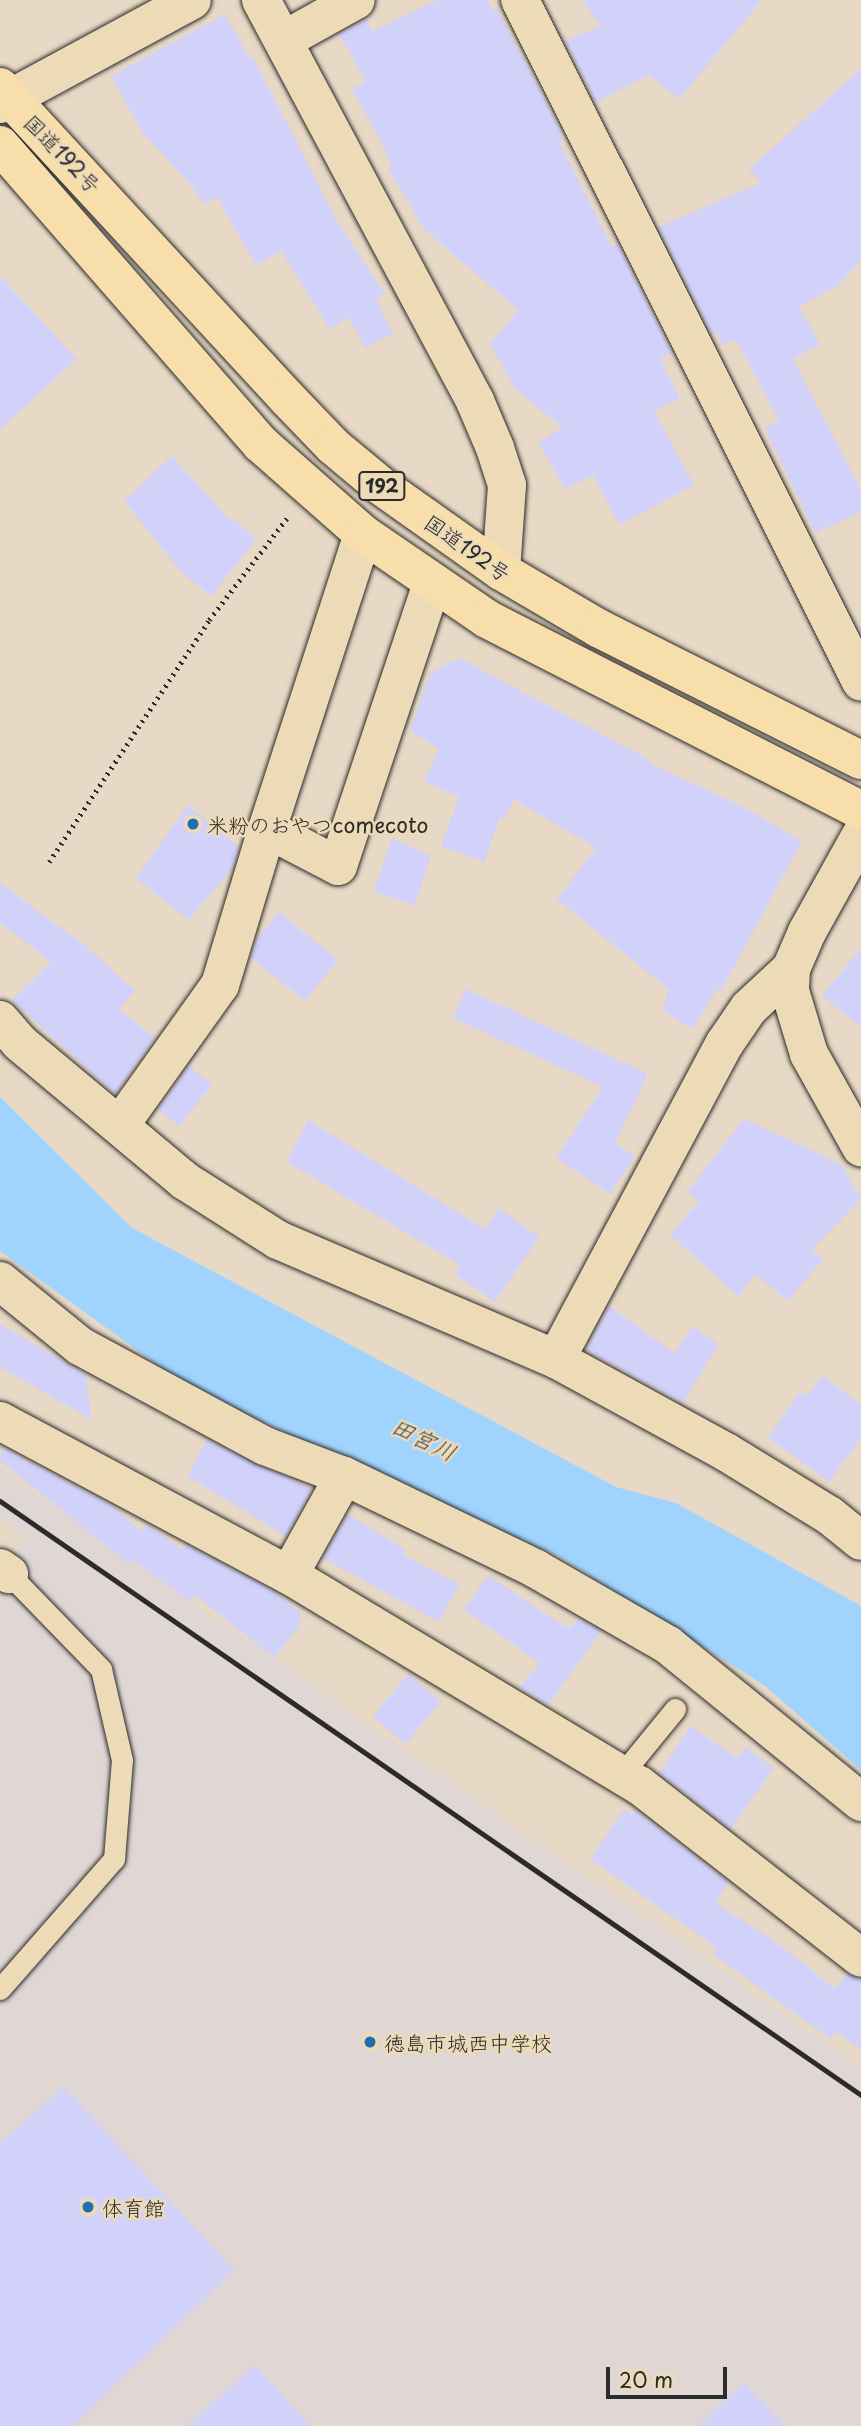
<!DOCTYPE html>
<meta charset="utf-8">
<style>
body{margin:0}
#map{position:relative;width:861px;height:2426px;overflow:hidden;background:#e7d9c5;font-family:"Playpen Sans","Klee One",sans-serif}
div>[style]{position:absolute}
.built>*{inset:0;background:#e0d7d5}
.water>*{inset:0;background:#a0d4fe}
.building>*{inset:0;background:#d1d1fa}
.path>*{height:4.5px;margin-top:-2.25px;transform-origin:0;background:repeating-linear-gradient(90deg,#2b2b2b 0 2px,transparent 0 7px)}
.roads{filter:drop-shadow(0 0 2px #2b2b2b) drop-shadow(0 0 2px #2b2b2b)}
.service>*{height:21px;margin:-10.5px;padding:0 10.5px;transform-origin:10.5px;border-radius:10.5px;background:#eddbb8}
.minor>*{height:38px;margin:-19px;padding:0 19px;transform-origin:19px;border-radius:19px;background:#eddbb8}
.tertiary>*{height:38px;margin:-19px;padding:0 19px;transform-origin:19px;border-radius:19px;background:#eddbb8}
.trunk>*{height:38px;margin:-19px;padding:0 19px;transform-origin:19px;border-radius:19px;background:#f8deab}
.rail>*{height:5px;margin:-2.5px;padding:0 2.5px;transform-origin:2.5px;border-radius:2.5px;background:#2b2b2b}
.dots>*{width:19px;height:19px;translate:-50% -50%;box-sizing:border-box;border:4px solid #eddbb8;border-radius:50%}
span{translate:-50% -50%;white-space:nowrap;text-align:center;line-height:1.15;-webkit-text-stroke:5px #eddbb8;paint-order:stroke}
.shield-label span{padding:2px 5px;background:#eddbb8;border:2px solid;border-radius:5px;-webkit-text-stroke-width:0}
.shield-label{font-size:19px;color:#2b2b2b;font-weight:700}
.street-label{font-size:21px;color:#2b2b2b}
.poi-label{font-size:21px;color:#2b2b2b}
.left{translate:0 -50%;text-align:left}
.water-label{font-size:23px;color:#3d444b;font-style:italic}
.scale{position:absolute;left:606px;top:2367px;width:121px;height:32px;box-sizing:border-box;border:4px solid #2b2b2b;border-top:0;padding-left:9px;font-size:21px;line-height:24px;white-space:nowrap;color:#2b2b2b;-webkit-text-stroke:5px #eddbb8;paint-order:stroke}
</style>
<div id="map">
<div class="built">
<div style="clip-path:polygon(0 1468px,861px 2068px,861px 2426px,0 2426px,0 1574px,25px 1537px,0 1519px)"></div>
</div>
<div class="water">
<div style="clip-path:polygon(0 1097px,132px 1228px,616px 1487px,676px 1503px,861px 1606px,861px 1770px,765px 1686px,560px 1557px,191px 1389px,0 1251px)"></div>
</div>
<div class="building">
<div style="clip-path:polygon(438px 0,488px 0,493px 11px,497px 9px,557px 123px,563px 141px,559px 142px,609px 241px,613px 247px,618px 244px,672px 353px,660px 358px,680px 399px,654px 411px,694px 485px,620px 525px,593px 475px,565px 489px,538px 442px,563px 428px,515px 389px,490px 344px,518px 310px,424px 229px,388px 168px,391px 165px,381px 142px,352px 89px,366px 81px,339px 34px,366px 20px,372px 31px)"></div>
<div style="clip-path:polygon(582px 0,762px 0,679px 99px,649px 75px,596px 102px,565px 41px,601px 26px)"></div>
<div style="clip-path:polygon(225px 14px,250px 59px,253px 57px,336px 219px,385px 294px,376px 299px,393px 334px,365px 348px,349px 317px,330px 329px,281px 251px,256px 265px,217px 197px,204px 205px,191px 185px,142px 132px,111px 76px)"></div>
<div style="clip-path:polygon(861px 69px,861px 260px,838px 286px,799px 306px,820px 344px,793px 359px,861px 490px,861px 512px,815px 533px,765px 428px,779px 421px,736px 339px,723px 346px,717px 333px,712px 335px,658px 227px,761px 183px,749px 169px)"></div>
<div style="clip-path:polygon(0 276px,77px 359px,0 429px)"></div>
<div style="clip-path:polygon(172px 456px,231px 521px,234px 518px,256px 540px,211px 596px,181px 572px,124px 501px)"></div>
<div style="clip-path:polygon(459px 658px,650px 760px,648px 763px,738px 804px,802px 841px,721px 991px,717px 989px,692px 1029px,663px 1011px,668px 989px,557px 899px,596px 848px,514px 799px,504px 819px,500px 817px,484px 862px,441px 846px,459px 797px,424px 781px,439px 749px,410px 731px,430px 673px)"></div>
<div style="clip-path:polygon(188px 805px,239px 847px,233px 867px,189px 920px,136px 878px)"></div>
<div style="clip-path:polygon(392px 838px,431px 856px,415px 905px,374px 892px)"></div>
<div style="clip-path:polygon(0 883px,87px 947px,135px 991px,119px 1009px,155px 1038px,115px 1094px,12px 1000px,51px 962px,0 922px)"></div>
<div style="clip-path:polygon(279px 912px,338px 960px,305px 1001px,251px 958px,257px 939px)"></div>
<div style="clip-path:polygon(861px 948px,861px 1027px,822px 996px)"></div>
<div style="clip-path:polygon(466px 989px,648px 1074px,615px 1143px,635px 1156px,610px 1194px,556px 1158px,603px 1087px,453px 1018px)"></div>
<div style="clip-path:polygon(189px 1066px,212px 1085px,179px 1126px,158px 1109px)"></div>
<div style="clip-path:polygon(744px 1119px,841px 1164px,861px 1199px,812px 1249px,823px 1259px,788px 1301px,755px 1274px,739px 1297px,670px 1235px,699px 1201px,687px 1192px)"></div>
<div style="clip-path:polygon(308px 1120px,485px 1229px,499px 1208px,539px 1237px,495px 1302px,454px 1274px,460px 1265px,287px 1162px)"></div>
<div style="clip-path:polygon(609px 1306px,674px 1353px,692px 1327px,719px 1344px,683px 1403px,586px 1350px)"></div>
<div style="clip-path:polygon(0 1324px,85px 1374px,92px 1420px,0 1367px)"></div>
<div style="clip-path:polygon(823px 1375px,861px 1405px,861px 1438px,829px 1482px,768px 1438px,800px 1392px,807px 1396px)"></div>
<div style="clip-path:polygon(207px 1440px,312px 1489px,286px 1536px,187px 1476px)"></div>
<div style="clip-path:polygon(2px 1447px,114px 1507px,141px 1531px,147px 1524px,183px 1550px,187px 1545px,275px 1592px,300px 1612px,300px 1625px,274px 1658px,195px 1595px,190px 1601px,133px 1560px,130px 1564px,0 1461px)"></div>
<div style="clip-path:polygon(348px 1514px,406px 1550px,403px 1555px,459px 1584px,439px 1622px,323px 1558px)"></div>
<div style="clip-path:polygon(488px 1575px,561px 1624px,570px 1628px,578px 1619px,601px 1631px,548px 1705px,519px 1687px,540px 1663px,464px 1610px)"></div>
<div style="clip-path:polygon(408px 1674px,441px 1701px,406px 1744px,373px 1717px)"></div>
<div style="clip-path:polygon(690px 1726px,738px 1758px,745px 1747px,774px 1768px,731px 1829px,659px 1773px)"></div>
<div style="clip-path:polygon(624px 1809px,632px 1815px,635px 1810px,729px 1883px,715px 1903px,775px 1941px,835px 1989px,847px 1974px,861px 1979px,861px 2050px,836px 2032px,831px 2039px,713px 1955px,717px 1948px,590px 1859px)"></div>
<div style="clip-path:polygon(64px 2087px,234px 2270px,73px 2426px,0 2426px,0 2143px)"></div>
<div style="clip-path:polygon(255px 2365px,310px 2426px,187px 2426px)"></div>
<div style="clip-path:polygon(744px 2383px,785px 2426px,699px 2426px)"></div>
</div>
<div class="path">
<div style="left:49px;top:862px;width:290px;rotate:-56.5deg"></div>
<div style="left:209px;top:620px;width:128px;rotate:-52.6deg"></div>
</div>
<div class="roads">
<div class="service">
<div style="left:622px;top:1774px;width:84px;rotate:-50.8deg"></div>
<div style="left:0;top:1989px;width:173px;rotate:-48.8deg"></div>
<div style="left:114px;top:1859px;width:99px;rotate:-85.4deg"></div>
<div style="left:122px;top:1760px;width:93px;rotate:-103deg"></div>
<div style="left:101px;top:1669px;width:132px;rotate:-134.1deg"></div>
</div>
<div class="minor">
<div style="left:284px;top:40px;width:82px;rotate:-29.1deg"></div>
<div style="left:0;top:104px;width:218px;rotate:-28.4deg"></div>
<div style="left:363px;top:534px;width:310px;rotate:108deg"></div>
<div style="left:267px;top:829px;width:80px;rotate:27.5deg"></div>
<div style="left:338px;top:866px;width:298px;rotate:-71.6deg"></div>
<div style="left:0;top:1020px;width:30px;rotate:49deg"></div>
<div style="left:20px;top:1043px;width:215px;rotate:39.9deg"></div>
<div style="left:185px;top:1181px;width:110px;rotate:32.4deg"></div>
<div style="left:278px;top:1240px;width:302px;rotate:23.2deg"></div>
<div style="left:556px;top:1359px;width:194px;rotate:28.7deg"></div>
<div style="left:726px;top:1452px;width:121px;rotate:31.5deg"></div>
<div style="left:829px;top:1515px;width:41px;rotate:39.1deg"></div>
<div style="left:120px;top:1125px;width:172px;rotate:-54.5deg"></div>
<div style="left:220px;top:985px;width:163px;rotate:-73.2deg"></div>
<div style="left:0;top:1281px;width:103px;rotate:39.1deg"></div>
<div style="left:80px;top:1346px;width:210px;rotate:28.4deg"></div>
<div style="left:265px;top:1446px;width:85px;rotate:20.8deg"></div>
<div style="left:344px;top:1476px;width:213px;rotate:25.8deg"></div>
<div style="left:536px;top:1569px;width:152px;rotate:29.9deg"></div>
<div style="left:668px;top:1645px;width:249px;rotate:39.1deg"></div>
<div style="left:556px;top:1359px;width:358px;rotate:-61.9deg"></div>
<div style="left:725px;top:1043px;width:42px;rotate:-55.6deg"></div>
<div style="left:749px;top:1008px;width:57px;rotate:-42.9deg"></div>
<div style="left:0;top:1421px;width:327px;rotate:28.1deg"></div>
<div style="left:289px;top:1575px;width:408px;rotate:31deg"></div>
<div style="left:639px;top:1785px;width:281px;rotate:37.9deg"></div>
<div style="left:0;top:1568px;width:11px;rotate:34deg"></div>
<div style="left:289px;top:1575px;width:113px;rotate:-60.9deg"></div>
</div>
<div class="tertiary">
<div style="left:261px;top:0;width:455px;rotate:61.9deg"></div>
<div style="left:475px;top:401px;width:51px;rotate:66.9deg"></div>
<div style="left:495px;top:448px;width:39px;rotate:72deg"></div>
<div style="left:507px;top:485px;width:86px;rotate:94deg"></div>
<div style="left:520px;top:0;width:762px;rotate:63.43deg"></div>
<div style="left:861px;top:835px;width:111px;rotate:119.1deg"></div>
<div style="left:807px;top:932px;width:40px;rotate:113.4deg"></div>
<div style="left:791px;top:969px;width:22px;rotate:93deg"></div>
<div style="left:790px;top:991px;width:66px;rotate:73.2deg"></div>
<div style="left:809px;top:1054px;width:107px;rotate:60.8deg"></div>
</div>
<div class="trunk">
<div style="left:0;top:87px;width:423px;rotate:47.3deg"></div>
<div style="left:287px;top:398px;width:66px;rotate:46.2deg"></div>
<div style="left:333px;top:446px;width:62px;rotate:39.8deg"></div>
<div style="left:381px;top:486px;width:147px;rotate:35.3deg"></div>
<div style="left:501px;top:571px;width:113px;rotate:30.4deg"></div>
<div style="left:598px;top:628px;width:294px;rotate:26.7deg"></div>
<div style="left:0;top:145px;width:397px;rotate:48.9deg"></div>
<div style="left:261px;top:444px;width:136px;rotate:41.4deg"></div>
<div style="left:363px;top:534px;width:150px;rotate:34.4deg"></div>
<div style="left:487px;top:619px;width:420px;rotate:27.1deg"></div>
</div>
</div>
<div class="rail">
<div style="left:0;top:1501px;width:1046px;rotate:34.6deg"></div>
</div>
<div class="dots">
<div style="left:193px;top:824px;background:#1f6fb2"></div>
<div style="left:370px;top:2042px;background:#1f6fb2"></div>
<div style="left:88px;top:2207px;background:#1f6fb2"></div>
</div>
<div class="shield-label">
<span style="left:382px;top:486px">192</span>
</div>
<div class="street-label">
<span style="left:63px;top:153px;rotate:46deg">国道192号</span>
<span style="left:468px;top:547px;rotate:35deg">国道192号</span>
</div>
<div class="poi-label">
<span class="left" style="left:207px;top:824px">米粉のおやつcomecoto</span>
<span class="left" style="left:384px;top:2042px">徳島市城西中学校</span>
<span class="left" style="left:102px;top:2207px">体育館</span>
</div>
<div class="water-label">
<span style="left:424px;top:1439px;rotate:26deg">田宮川</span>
</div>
<div class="scale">20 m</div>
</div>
